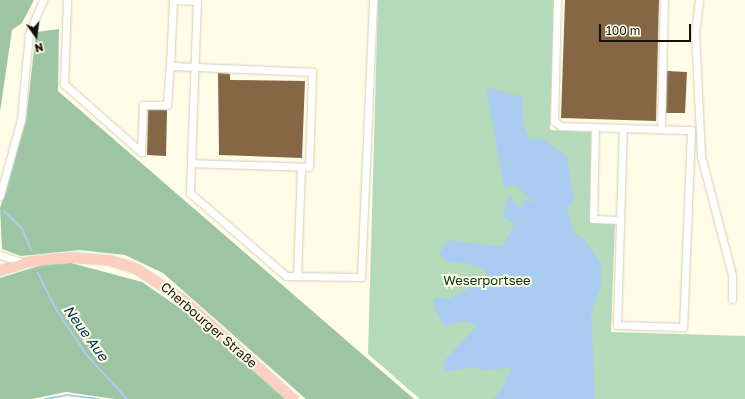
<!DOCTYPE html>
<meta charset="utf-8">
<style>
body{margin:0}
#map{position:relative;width:745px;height:399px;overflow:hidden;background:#fffce8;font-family:"Golos Text",sans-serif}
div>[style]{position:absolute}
.green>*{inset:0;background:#b4daba}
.forest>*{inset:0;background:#9dc5a4}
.water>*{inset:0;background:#aaccf0}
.stream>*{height:2px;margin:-1px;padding:0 1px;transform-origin:1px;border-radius:1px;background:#aaccf0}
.building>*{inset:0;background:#866745}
.roads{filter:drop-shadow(0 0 1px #d4d0b9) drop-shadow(0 0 1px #d4d0b9)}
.minor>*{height:7px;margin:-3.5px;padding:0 3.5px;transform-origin:3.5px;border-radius:3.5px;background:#fff}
.major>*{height:9px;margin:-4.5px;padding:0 4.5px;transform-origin:4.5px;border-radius:4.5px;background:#fecfbe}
span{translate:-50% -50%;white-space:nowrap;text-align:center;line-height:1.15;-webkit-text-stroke:4px #fffce8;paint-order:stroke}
.park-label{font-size:13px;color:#023313}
.street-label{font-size:13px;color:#13120a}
.water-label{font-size:14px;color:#003460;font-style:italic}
.north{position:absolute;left:16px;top:16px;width:40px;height:40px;-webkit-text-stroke:3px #fffce8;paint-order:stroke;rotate:166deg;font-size:11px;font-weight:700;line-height:16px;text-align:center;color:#13120a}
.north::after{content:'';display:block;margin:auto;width:14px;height:18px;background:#13120a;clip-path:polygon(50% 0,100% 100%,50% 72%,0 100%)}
.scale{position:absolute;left:599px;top:24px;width:92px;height:18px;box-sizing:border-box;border:2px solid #13120a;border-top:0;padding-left:5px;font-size:12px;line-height:14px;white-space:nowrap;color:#13120a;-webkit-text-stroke:3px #fffce8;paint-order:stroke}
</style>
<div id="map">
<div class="green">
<div style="clip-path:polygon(378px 0,554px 0,550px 130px,591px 132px,590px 221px,615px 223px,611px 332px,745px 336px,745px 399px,420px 399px,368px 354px)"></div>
</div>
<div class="forest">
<div style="clip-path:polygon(0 0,34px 0,22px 23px,12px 30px,0 112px)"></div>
<div style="clip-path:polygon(59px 29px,58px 91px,414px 399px,306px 399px,163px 273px,125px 255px,80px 250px,21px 256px,2px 249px,0 208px,26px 121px,36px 32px)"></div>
<div style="clip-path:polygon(71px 263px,142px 282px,193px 317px,285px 399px,114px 399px,66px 392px,32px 399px,0 399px,0 278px,42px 265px)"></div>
</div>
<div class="water">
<div style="clip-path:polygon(486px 87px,522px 97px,524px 125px,530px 140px,543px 139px,567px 156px,574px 200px,567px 208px,574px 233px,585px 240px,601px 264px,601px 286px,591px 313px,595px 399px,493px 399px,502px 389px,511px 368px,484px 370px,472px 367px,446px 372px,443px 362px,477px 326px,464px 321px,445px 326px,435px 310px,434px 298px,450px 298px,479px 283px,487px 271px,469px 264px,445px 261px,439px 254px,448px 240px,502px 247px,515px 223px,502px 217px,510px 194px,515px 204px,525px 209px,520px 198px,534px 203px,515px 185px,504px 188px)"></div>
</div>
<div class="stream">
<div style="left:4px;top:211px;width:27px;rotate:45deg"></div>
<div style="left:23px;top:230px;width:22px;rotate:69deg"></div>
<div style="left:38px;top:273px;width:42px;rotate:63.4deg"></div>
<div style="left:57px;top:311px;width:52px;rotate:56deg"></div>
<div style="left:86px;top:354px;width:61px;rotate:47.7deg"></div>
<div style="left:45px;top:399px;width:22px;rotate:-10deg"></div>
<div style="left:67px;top:395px;width:32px;rotate:7deg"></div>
</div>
<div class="building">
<div style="clip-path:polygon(565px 0,659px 0,656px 121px,561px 118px)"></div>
<div style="clip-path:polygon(667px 71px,687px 72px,685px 113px,666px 113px)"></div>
<div style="clip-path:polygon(218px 73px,230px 74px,230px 80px,305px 81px,302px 158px,219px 155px)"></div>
<div style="clip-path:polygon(148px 110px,167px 110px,166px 156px,147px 155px)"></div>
</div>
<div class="roads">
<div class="minor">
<div style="left:67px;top:0;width:84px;rotate:92deg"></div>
<div style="left:64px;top:84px;width:103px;rotate:41.4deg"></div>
<div style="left:176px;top:0;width:21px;rotate:3deg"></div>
<div style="left:197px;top:0;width:193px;rotate:92.1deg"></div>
<div style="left:190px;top:193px;width:127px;rotate:40.8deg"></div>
<div style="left:286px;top:276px;width:75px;rotate:0.8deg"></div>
<div style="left:361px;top:277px;width:277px;rotate:-87.5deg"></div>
<div style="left:557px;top:0;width:121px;rotate:91.4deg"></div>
<div style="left:554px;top:121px;width:9px;rotate:36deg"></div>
<div style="left:561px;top:126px;width:130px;rotate:1.8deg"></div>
<div style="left:691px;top:130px;width:197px;rotate:92.3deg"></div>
<div style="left:683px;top:327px;width:66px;rotate:-178.3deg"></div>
<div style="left:617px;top:325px;width:197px;rotate:-88.3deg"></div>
<div style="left:699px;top:0;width:32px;rotate:97deg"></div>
<div style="left:695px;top:32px;width:124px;rotate:87.2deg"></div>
<div style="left:701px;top:156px;width:123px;rotate:75.4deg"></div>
<div style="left:732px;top:275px;width:24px;rotate:90deg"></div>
<div style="left:170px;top:66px;width:66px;rotate:-87.4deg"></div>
<div style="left:595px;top:127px;width:92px;rotate:91.2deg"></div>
<div style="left:593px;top:219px;width:27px;rotate:2deg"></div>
<div style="left:661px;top:128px;width:128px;rotate:-88.7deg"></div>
<div style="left:141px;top:152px;width:47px;rotate:-87.6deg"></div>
<div style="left:143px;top:105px;width:24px"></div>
<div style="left:167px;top:105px;width:39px;rotate:-86deg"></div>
<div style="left:170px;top:66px;width:142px;rotate:2.4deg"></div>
<div style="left:312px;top:72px;width:95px;rotate:91.8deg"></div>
<div style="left:309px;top:167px;width:118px;rotate:-178.1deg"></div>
<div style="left:0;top:196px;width:80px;rotate:-74.7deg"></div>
<div style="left:21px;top:119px;width:86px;rotate:-84.7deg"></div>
<div style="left:29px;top:33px;width:36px;rotate:-67deg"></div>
<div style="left:0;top:255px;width:22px;rotate:18deg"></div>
<div style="left:297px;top:276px;width:109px;rotate:-87.9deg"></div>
</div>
<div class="major">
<div style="left:0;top:270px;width:30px;rotate:-17deg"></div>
<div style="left:29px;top:261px;width:41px;rotate:-5.6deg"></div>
<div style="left:70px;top:257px;width:40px;rotate:4.3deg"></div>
<div style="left:110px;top:260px;width:28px;rotate:18deg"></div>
<div style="left:137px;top:269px;width:54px;rotate:33.7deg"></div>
<div style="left:182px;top:299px;width:149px;rotate:42deg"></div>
</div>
</div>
<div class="park-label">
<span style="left:487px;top:280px">Weserportsee</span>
</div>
<div class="street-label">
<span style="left:209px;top:325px;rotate:41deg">Cherbourger Straße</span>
</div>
<div class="water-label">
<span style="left:86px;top:333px;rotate:54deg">Neue Aue</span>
</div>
<div class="north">N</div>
<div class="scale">100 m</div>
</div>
